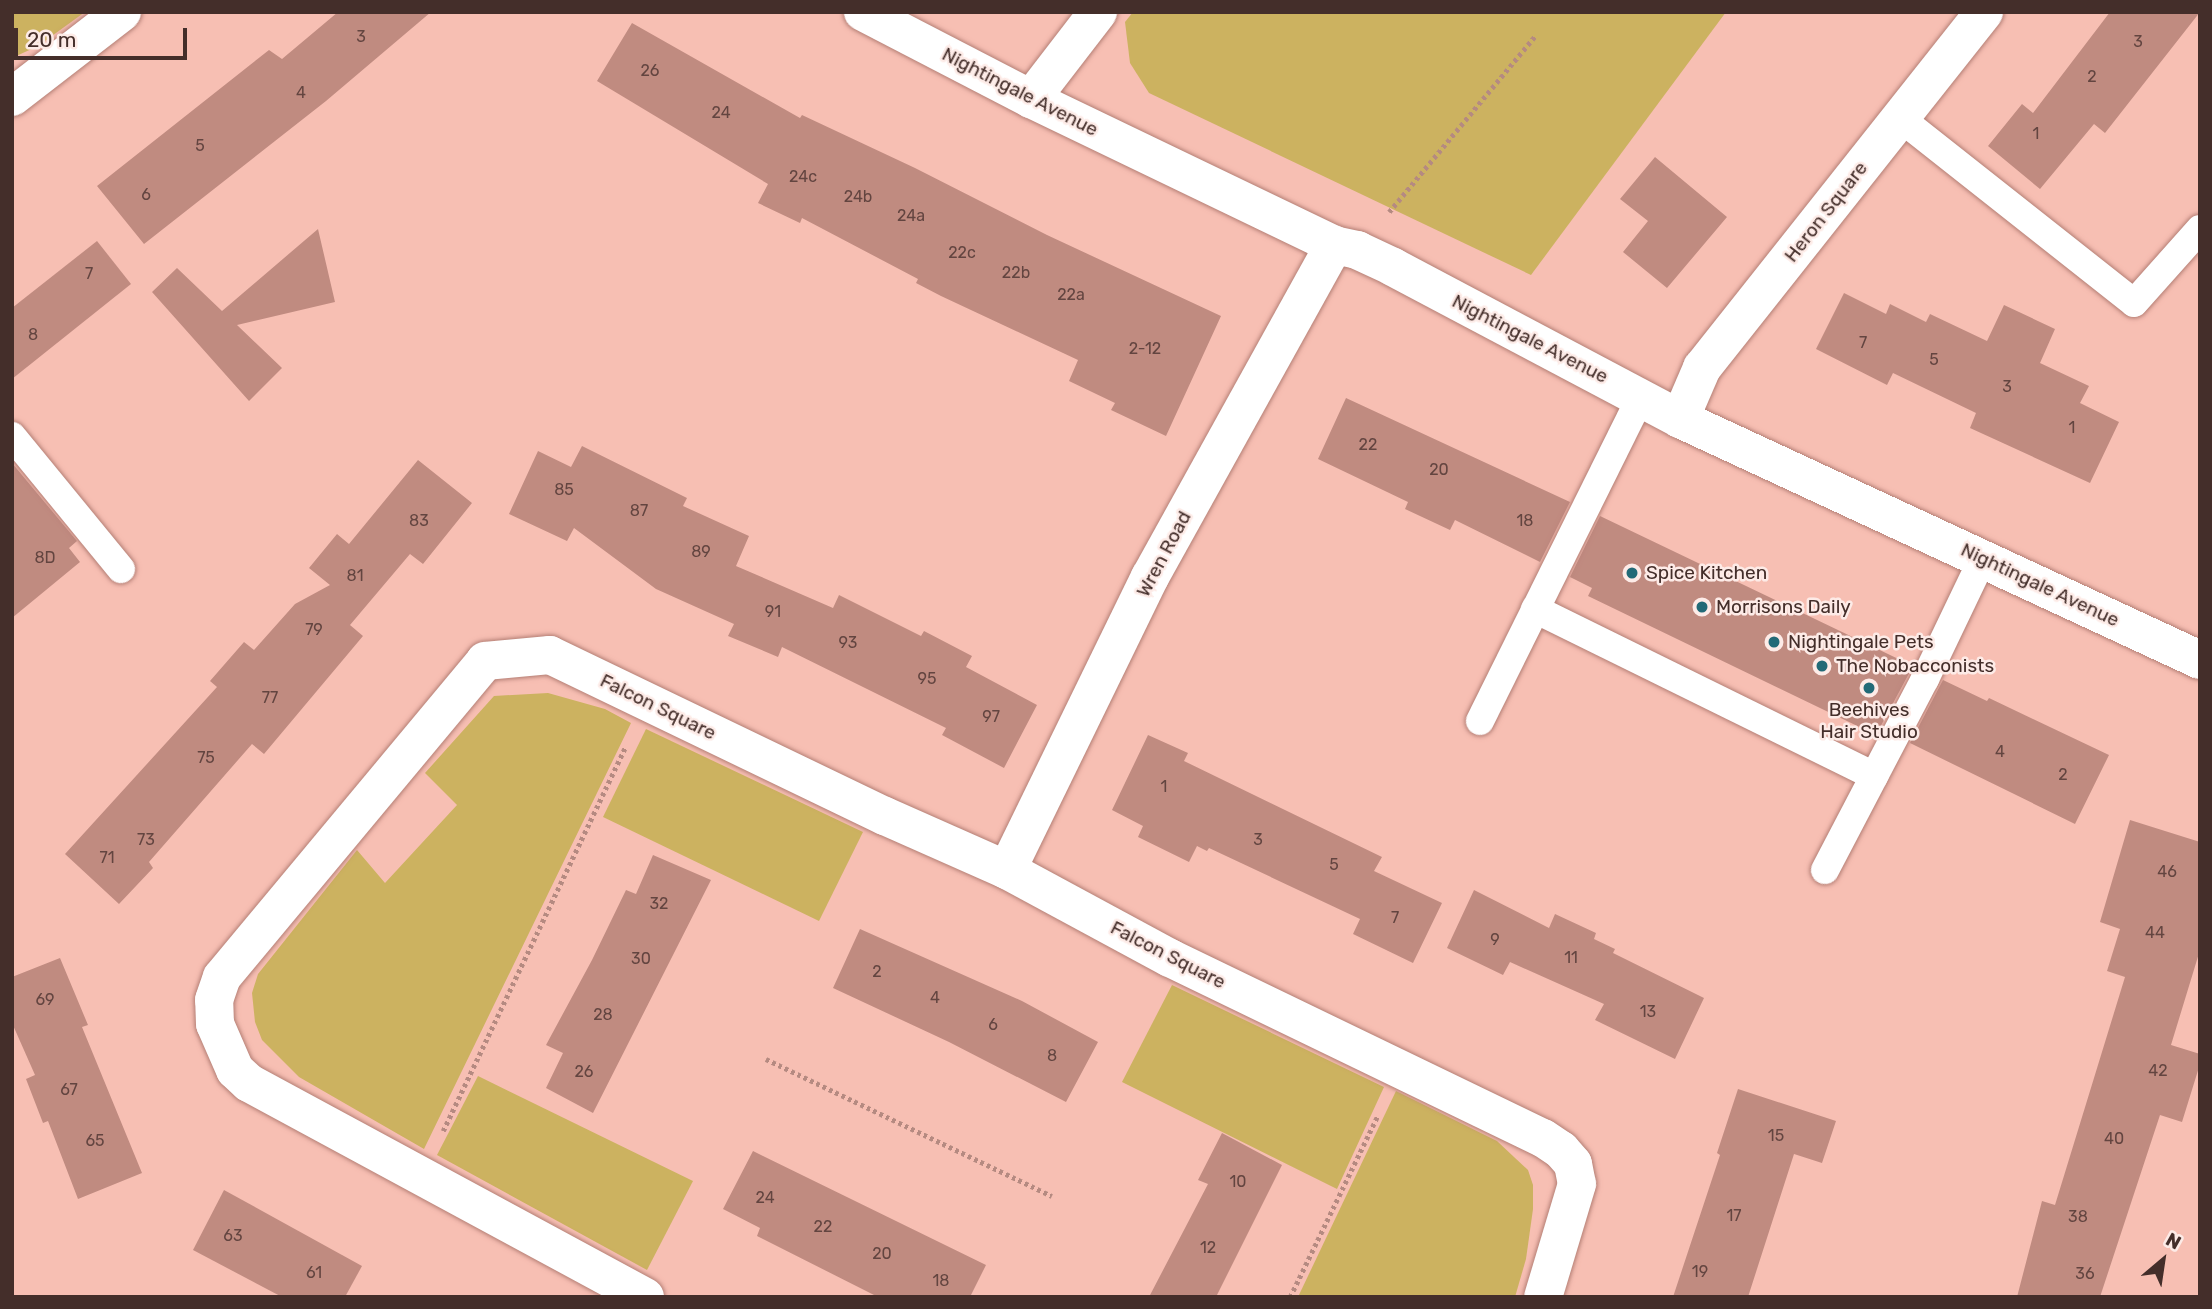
<!DOCTYPE html>
<style>
body{margin:0}
#map{position:relative;width:2212px;height:1309px;overflow:hidden;background:#f7bfb3;font-family:Rubik,sans-serif}
div>[style]{position:absolute}
.green>*{inset:0;background:#ccb260}
.building>*{inset:0;background:#c08b80}
.path>*{height:4.5px;margin-top:-2.25px;transform-origin:0;background:repeating-linear-gradient(90deg,#b58a81 0 3.5px,transparent 0 7px)}
.roads{filter:drop-shadow(0 0 2px #b47f75) drop-shadow(0 0 2px #b47f75)}
.lane>*{height:28px;margin:-14px;padding:0 14px;transform-origin:14px;border-radius:14px;background:#fff}
.street>*{height:38px;margin:-19px;padding:0 19px;transform-origin:19px;border-radius:19px;background:#fff}
.dots>*{width:19px;height:19px;translate:-50% -50%;box-sizing:border-box;border:4px solid #fdebe7;border-radius:50%}
span{translate:-50% -50%;white-space:nowrap;text-align:center;line-height:1.15;-webkit-text-stroke:5px #fdebe7;paint-order:stroke}
.number-label{font-size:16px;color:#634540}
.number-label span{-webkit-text-stroke-width:0}
.street-label{font-size:19px;color:#442e2a}
.poi-label{font-size:19px;color:#442e2a}
.left{translate:0 -50%;text-align:left}
.frame{position:absolute;inset:0;border:14px solid #442e2a;pointer-events:none}
.north{position:absolute;left:2128px;top:1225px;width:70px;height:70px;-webkit-text-stroke:5px #fdebe7;paint-order:stroke;rotate:29deg;font-size:19px;font-weight:700;line-height:28px;text-align:center;color:#442e2a}
.north::after{content:'';display:block;margin:auto;width:24px;height:32px;background:#442e2a;clip-path:polygon(50% 0,100% 100%,50% 72%,0 100%)}
.scale{position:absolute;left:14px;top:28px;width:173px;height:32px;box-sizing:border-box;border:4px solid #442e2a;border-top:0;padding-left:9px;font-size:21px;line-height:24px;white-space:nowrap;color:#442e2a;-webkit-text-stroke:5px #fdebe7;paint-order:stroke}
</style>
<div id="map">
<div class="green">
<div style="clip-path:polygon(12px 12px,85px 12px,38px 46px,12px 58px)"></div>
<div style="clip-path:polygon(1133px 12px,1726px 12px,1531px 275px,1149px 93px,1130px 63px,1125px 22px)"></div>
<div style="clip-path:polygon(548px 693px,605px 709px,631px 723px,424px 1149px,299px 1077px,262px 1040px,255px 1022px,252px 993px,258px 974px,357px 850px,385px 883px,457px 805px,425px 773px,494px 696px)"></div>
<div style="clip-path:polygon(646px 729px,863px 832px,819px 921px,603px 817px)"></div>
<div style="clip-path:polygon(1172px 985px,1384px 1087px,1337px 1189px,1122px 1082px)"></div>
<div style="clip-path:polygon(478px 1076px,693px 1181px,647px 1270px,437px 1155px)"></div>
<div style="clip-path:polygon(1396px 1091px,1497px 1141px,1528px 1170px,1533px 1185px,1533px 1209px,1526px 1259px,1515px 1297px,1298px 1297px)"></div>
</div>
<div class="building">
<div style="clip-path:polygon(338px 12px,431px 12px,326px 101px,144px 244px,97px 186px,269px 50px,282px 59px)"></div>
<div style="clip-path:polygon(2110px 12px,2200px 12px,2105px 133px,2094px 124px,2040px 189px,1988px 146px,2022px 104px,2033px 113px)"></div>
<div style="clip-path:polygon(632px 23px,800px 118px,802px 115px,915px 168px,1047px 235px,1221px 316px,1166px 436px,1111px 410px,1115px 403px,1069px 381px,1078px 360px,941px 296px,916px 283px,918px 279px,802px 218px,800px 223px,758px 203px,768px 184px,597px 81px)"></div>
<div style="clip-path:polygon(1655px 157px,1727px 217px,1667px 288px,1623px 252px,1648px 221px,1620px 199px)"></div>
<div style="clip-path:polygon(318px 229px,335px 302px,237px 325px,282px 368px,249px 401px,152px 292px,177px 268px,222px 311px)"></div>
<div style="clip-path:polygon(97px 241px,131px 284px,12px 379px,12px 308px)"></div>
<div style="clip-path:polygon(1844px 293px,1886px 314px,1890px 304px,1926px 322px,1930px 314px,1987px 341px,2004px 305px,2055px 329px,2040px 363px,2089px 386px,2080px 403px,2119px 422px,2090px 483px,1970px 428px,1976px 413px,1893px 373px,1887px 385px,1816px 349px)"></div>
<div style="clip-path:polygon(1346px 398px,1570px 502px,1540px 562px,1455px 520px,1450px 530px,1405px 509px,1408px 502px,1318px 459px)"></div>
<div style="clip-path:polygon(582px 446px,687px 498px,683px 506px,749px 536px,736px 566px,833px 608px,839px 595px,921px 636px,924px 631px,972px 656px,966px 667px,1037px 705px,1004px 768px,942px 735px,946px 728px,782px 647px,778px 657px,728px 636px,734px 624px,656px 589px,574px 528px,567px 541px,509px 514px,538px 451px,571px 467px)"></div>
<div style="clip-path:polygon(418px 460px,472px 503px,423px 564px,410px 554px,350px 625px,363px 636px,264px 754px,252px 744px,149px 862px,153px 868px,119px 904px,65px 854px,217px 687px,210px 681px,244px 642px,254px 650px,295px 604px,330px 585px,309px 568px,337px 534px,349px 544px)"></div>
<div style="clip-path:polygon(12px 463px,77px 541px,69px 548px,80px 562px,12px 618px)"></div>
<div style="clip-path:polygon(1600px 516px,1913px 666px,1876px 735px,1588px 596px,1592px 588px,1570px 577px)"></div>
<div style="clip-path:polygon(1943px 680px,1987px 701px,1989px 698px,2109px 755px,2075px 824px,1910px 743px)"></div>
<div style="clip-path:polygon(1148px 735px,1188px 753px,1184px 761px,1382px 857px,1374px 871px,1442px 903px,1413px 963px,1353px 934px,1360px 919px,1209px 848px,1207px 851px,1197px 846px,1189px 862px,1138px 837px,1143px 826px,1112px 810px)"></div>
<div style="clip-path:polygon(2130px 820px,2200px 842px,2200px 950px,2171px 1045px,2200px 1054px,2200px 1064px,2182px 1122px,2160px 1115px,2100px 1297px,2017px 1297px,2042px 1201px,2055px 1205px,2125px 977px,2107px 971px,2120px 929px,2100px 922px)"></div>
<div style="clip-path:polygon(653px 855px,711px 880px,593px 1113px,546px 1088px,563px 1053px,546px 1045px,592px 960px,626px 890px,636px 894px)"></div>
<div style="clip-path:polygon(1474px 890px,1549px 928px,1555px 914px,1596px 933px,1594px 939px,1615px 949px,1613px 953px,1704px 998px,1675px 1059px,1595px 1020px,1604px 1004px,1510px 962px,1503px 975px,1447px 948px)"></div>
<div style="clip-path:polygon(860px 929px,1022px 1001px,1098px 1042px,1066px 1102px,949px 1042px,833px 988px)"></div>
<div style="clip-path:polygon(60px 958px,88px 1025px,82px 1027px,142px 1173px,78px 1199px,48px 1121px,43px 1123px,26px 1079px,35px 1075px,12px 1023px,12px 977px)"></div>
<div style="clip-path:polygon(1738px 1089px,1836px 1121px,1822px 1163px,1794px 1154px,1748px 1297px,1673px 1297px,1720px 1155px,1717px 1153px)"></div>
<div style="clip-path:polygon(1222px 1133px,1282px 1165px,1216px 1297px,1149px 1297px,1208px 1184px,1198px 1180px)"></div>
<div style="clip-path:polygon(753px 1151px,986px 1265px,970px 1297px,878px 1297px,757px 1236px,760px 1228px,723px 1209px)"></div>
<div style="clip-path:polygon(224px 1190px,362px 1266px,345px 1297px,282px 1297px,193px 1250px)"></div>
</div>
<div class="path">
<div style="left:1389px;top:212px;width:230px;rotate:-50.3deg"></div>
<div style="left:766px;top:1059px;width:317px;rotate:25.6deg"></div>
<div style="left:443px;top:1131px;width:425px;rotate:-64.6deg"></div>
<div style="left:1290px;top:1297px;width:202px;rotate:-64.2deg"></div>
</div>
<div class="roads">
<div class="lane">
<div style="left:1900px;top:118px;width:298px;rotate:38.3deg"></div>
<div style="left:2134px;top:303px;width:99px;rotate:-48.3deg"></div>
<div style="left:12px;top:436px;width:172px;rotate:50.7deg"></div>
<div style="left:1535px;top:609px;width:378px;rotate:26.2deg"></div>
<div style="left:1480px;top:721px;width:363px;rotate:-63.6deg"></div>
<div style="left:1825px;top:870px;width:216px;rotate:-62.4deg"></div>
<div style="left:1925px;top:679px;width:134px;rotate:-64.4deg"></div>
</div>
<div class="street">
<div style="left:863px;top:12px;width:189px;rotate:27.4deg"></div>
<div style="left:1031px;top:99px;width:336px;rotate:25.7deg"></div>
<div style="left:1334px;top:245px;width:24px;rotate:12deg"></div>
<div style="left:1357px;top:250px;width:40px;rotate:25deg"></div>
<div style="left:1393px;top:267px;width:325px;rotate:27.9deg"></div>
<div style="left:1680px;top:419px;width:573px;rotate:24.87deg"></div>
<div style="left:12px;top:97px;width:139px;rotate:-37.7deg"></div>
<div style="left:1031px;top:99px;width:110px;rotate:-52.4deg"></div>
<div style="left:1680px;top:419px;width:56px;rotate:-66.7deg"></div>
<div style="left:1702px;top:368px;width:454px;rotate:-51.6deg"></div>
<div style="left:1007px;top:870px;width:326px;rotate:-64deg"></div>
<div style="left:1150px;top:577px;width:380px;rotate:-61deg"></div>
<div style="left:645px;top:1297px;width:450px;rotate:-151.6deg"></div>
<div style="left:249px;top:1083px;width:19px;rotate:-137deg"></div>
<div style="left:235px;top:1070px;width:50px;rotate:-113.5deg"></div>
<div style="left:215px;top:1024px;width:24px;rotate:-92deg"></div>
<div style="left:214px;top:1000px;width:24px;rotate:-71deg"></div>
<div style="left:222px;top:977px;width:411px;rotate:-50.2deg"></div>
<div style="left:485px;top:661px;width:65px;rotate:-5.3deg"></div>
<div style="left:550px;top:655px;width:372px;rotate:25.7deg"></div>
<div style="left:885px;top:816px;width:133px;rotate:23.9deg"></div>
<div style="left:1007px;top:870px;width:185px;rotate:28.4deg"></div>
<div style="left:1170px;top:958px;width:414px;rotate:25.8deg"></div>
<div style="left:1543px;top:1138px;width:22px;rotate:34deg"></div>
<div style="left:1561px;top:1150px;width:18px;rotate:49deg"></div>
<div style="left:1573px;top:1164px;width:20px;rotate:79deg"></div>
<div style="left:1577px;top:1184px;width:118px;rotate:106.7deg"></div>
</div>
</div>
<div class="dots">
<div style="left:1632px;top:573px;background:#226a77"></div>
<div style="left:1702px;top:607px;background:#226a77"></div>
<div style="left:1774px;top:642px;background:#226a77"></div>
<div style="left:1822px;top:666px;background:#226a77"></div>
<div style="left:1869px;top:688px;background:#226a77"></div>
</div>
<div class="number-label">
<span style="left:361px;top:37px">3</span>
<span style="left:2138px;top:42px">3</span>
<span style="left:650px;top:71px">26</span>
<span style="left:2092px;top:77px">2</span>
<span style="left:301px;top:93px">4</span>
<span style="left:721px;top:113px">24</span>
<span style="left:2036px;top:134px">1</span>
<span style="left:200px;top:146px">5</span>
<span style="left:803px;top:177px">24c</span>
<span style="left:146px;top:195px">6</span>
<span style="left:858px;top:197px">24b</span>
<span style="left:911px;top:216px">24a</span>
<span style="left:962px;top:253px">22c</span>
<span style="left:1016px;top:273px">22b</span>
<span style="left:89px;top:274px">7</span>
<span style="left:1071px;top:295px">22a</span>
<span style="left:33px;top:335px">8</span>
<span style="left:1863px;top:343px">7</span>
<span style="left:1145px;top:349px">2-12</span>
<span style="left:1934px;top:360px">5</span>
<span style="left:2007px;top:387px">3</span>
<span style="left:2072px;top:428px">1</span>
<span style="left:1368px;top:445px">22</span>
<span style="left:1439px;top:470px">20</span>
<span style="left:564px;top:490px">85</span>
<span style="left:639px;top:511px">87</span>
<span style="left:419px;top:521px">83</span>
<span style="left:1525px;top:521px">18</span>
<span style="left:701px;top:552px">89</span>
<span style="left:45px;top:558px">8D</span>
<span style="left:355px;top:576px">81</span>
<span style="left:773px;top:612px">91</span>
<span style="left:314px;top:630px">79</span>
<span style="left:848px;top:643px">93</span>
<span style="left:927px;top:679px">95</span>
<span style="left:270px;top:698px">77</span>
<span style="left:991px;top:717px">97</span>
<span style="left:2000px;top:752px">4</span>
<span style="left:206px;top:758px">75</span>
<span style="left:2063px;top:775px">2</span>
<span style="left:1164px;top:787px">1</span>
<span style="left:146px;top:840px">73</span>
<span style="left:1258px;top:840px">3</span>
<span style="left:107px;top:858px">71</span>
<span style="left:1334px;top:865px">5</span>
<span style="left:2167px;top:872px">46</span>
<span style="left:659px;top:904px">32</span>
<span style="left:1395px;top:918px">7</span>
<span style="left:2155px;top:933px">44</span>
<span style="left:1495px;top:940px">9</span>
<span style="left:1571px;top:958px">11</span>
<span style="left:641px;top:959px">30</span>
<span style="left:877px;top:972px">2</span>
<span style="left:935px;top:998px">4</span>
<span style="left:45px;top:1000px">69</span>
<span style="left:1648px;top:1012px">13</span>
<span style="left:603px;top:1015px">28</span>
<span style="left:993px;top:1025px">6</span>
<span style="left:1052px;top:1056px">8</span>
<span style="left:2158px;top:1071px">42</span>
<span style="left:584px;top:1072px">26</span>
<span style="left:69px;top:1090px">67</span>
<span style="left:1776px;top:1136px">15</span>
<span style="left:2114px;top:1139px">40</span>
<span style="left:95px;top:1141px">65</span>
<span style="left:1238px;top:1182px">10</span>
<span style="left:765px;top:1198px">24</span>
<span style="left:1734px;top:1216px">17</span>
<span style="left:2078px;top:1217px">38</span>
<span style="left:823px;top:1227px">22</span>
<span style="left:233px;top:1236px">63</span>
<span style="left:1208px;top:1248px">12</span>
<span style="left:882px;top:1254px">20</span>
<span style="left:1700px;top:1272px">19</span>
<span style="left:314px;top:1273px">61</span>
<span style="left:2085px;top:1274px">36</span>
<span style="left:941px;top:1281px">18</span>
</div>
<div class="street-label">
<span style="left:1020px;top:92px;rotate:27deg">Nightingale Avenue</span>
<span style="left:1826px;top:212px;rotate:-52deg">Heron Square</span>
<span style="left:1530px;top:339px;rotate:27deg">Nightingale Avenue</span>
<span style="left:1164px;top:554px;rotate:-62deg">Wren Road</span>
<span style="left:2040px;top:585px;rotate:25deg">Nightingale Avenue</span>
<span style="left:658px;top:707px;rotate:26deg">Falcon Square</span>
<span style="left:1168px;top:955px;rotate:27deg">Falcon Square</span>
</div>
<div class="poi-label">
<span class="left" style="left:1646px;top:573px">Spice Kitchen</span>
<span class="left" style="left:1716px;top:607px">Morrisons Daily</span>
<span class="left" style="left:1788px;top:642px">Nightingale Pets</span>
<span class="left" style="left:1836px;top:666px">The Nobacconists</span>
<span style="left:1869px;top:721px">Beehives<br>Hair Studio</span>
</div>
<div class="frame"></div>
<div class="north">N</div>
<div class="scale">20 m</div>
</div>
